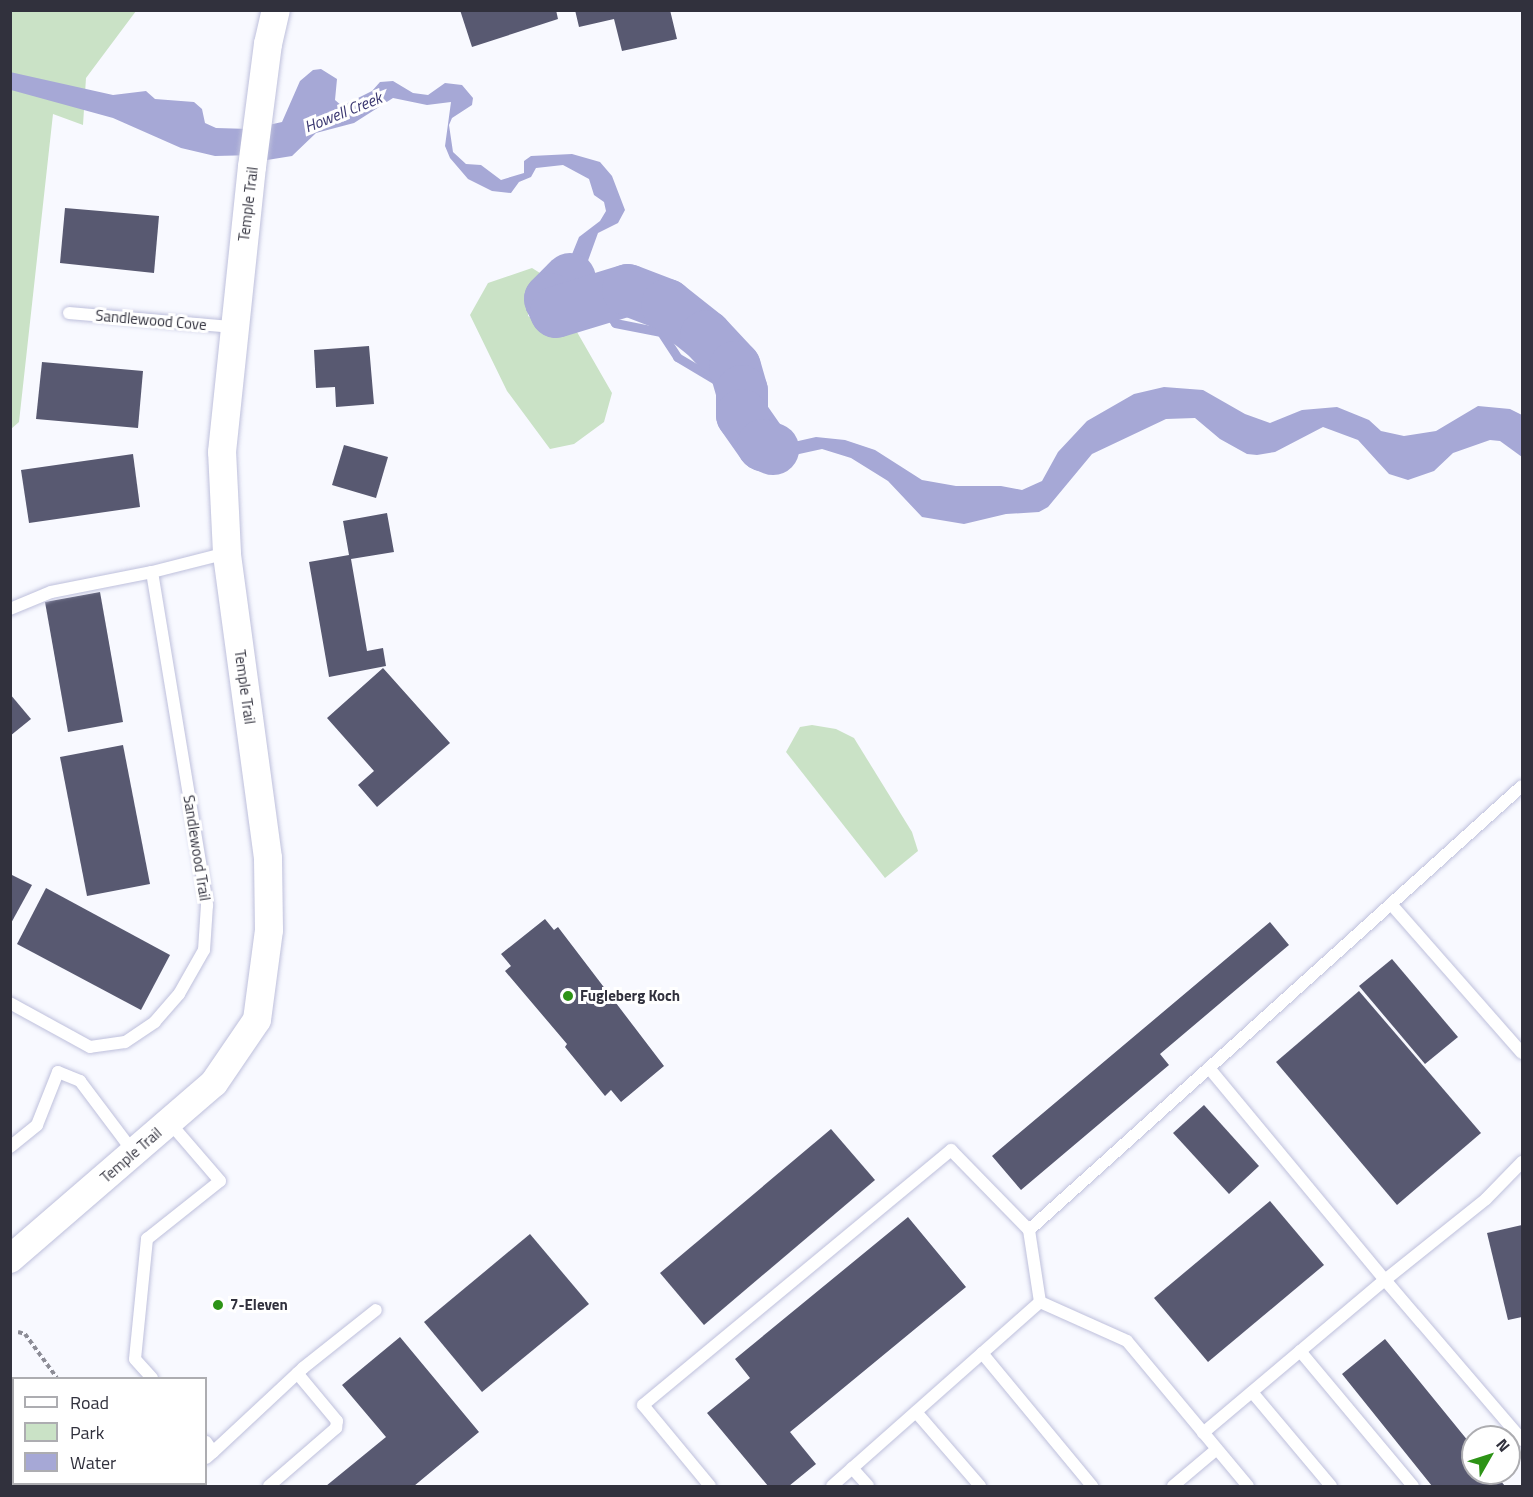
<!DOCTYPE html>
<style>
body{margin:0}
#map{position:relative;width:1533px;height:1497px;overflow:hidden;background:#f8f9ff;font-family:"Titillium Web",sans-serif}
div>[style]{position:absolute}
.green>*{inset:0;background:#cae2c6}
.water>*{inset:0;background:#a6a8d6}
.stream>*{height:9px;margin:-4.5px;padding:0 4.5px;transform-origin:4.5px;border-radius:4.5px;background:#a6a8d6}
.river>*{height:52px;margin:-26px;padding:0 26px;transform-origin:26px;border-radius:26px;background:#a6a8d6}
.building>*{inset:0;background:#585971}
.path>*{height:4px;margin-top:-2px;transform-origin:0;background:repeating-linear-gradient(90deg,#8c8c96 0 4.5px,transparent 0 7.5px)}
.roads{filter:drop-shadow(0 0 2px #bec0dc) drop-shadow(0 0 2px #bec0dc)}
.service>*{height:12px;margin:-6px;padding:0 6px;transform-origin:6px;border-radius:6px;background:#fff}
.tertiary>*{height:28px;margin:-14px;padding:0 14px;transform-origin:14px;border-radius:14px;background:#fff}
.secondary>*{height:33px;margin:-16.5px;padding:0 16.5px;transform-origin:16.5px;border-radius:16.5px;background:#fff}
.dots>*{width:16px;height:16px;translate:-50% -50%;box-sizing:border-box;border:3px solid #fff;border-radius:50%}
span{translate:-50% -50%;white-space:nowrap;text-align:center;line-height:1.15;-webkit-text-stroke:6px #fff;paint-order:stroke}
.street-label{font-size:15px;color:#31313d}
.poi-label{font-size:15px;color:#31313d;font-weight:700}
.left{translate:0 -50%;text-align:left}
.water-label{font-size:16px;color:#3b3871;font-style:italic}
.frame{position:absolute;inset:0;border:12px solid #31313d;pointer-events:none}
.legend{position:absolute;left:12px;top:1377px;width:195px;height:108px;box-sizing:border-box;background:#fff;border:2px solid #adadb1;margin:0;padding:8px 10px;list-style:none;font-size:18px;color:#31313d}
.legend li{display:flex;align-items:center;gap:12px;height:30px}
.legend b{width:30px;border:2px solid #adadb1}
.north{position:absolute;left:1461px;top:1425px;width:60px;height:60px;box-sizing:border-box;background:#fff;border:2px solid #adadb1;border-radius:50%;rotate:51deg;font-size:16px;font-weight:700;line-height:24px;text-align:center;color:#31313d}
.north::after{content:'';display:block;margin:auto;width:21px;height:27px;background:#2d9316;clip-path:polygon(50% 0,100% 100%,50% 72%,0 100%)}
</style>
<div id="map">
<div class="green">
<div style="clip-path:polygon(11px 11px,136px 11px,86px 78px,83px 125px,53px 114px,19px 422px,11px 429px)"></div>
<div style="clip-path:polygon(532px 268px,540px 273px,528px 295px,528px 316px,542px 324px,573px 325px,612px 393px,604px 422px,574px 444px,550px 449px,507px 391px,470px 315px,488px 283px)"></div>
<div style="clip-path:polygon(812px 725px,836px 729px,854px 738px,912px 832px,918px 851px,885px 878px,786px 752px,800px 727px)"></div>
</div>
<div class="water">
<div style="clip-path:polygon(321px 69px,337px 79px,335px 100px,342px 106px,372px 91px,380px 82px,393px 81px,413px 93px,428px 95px,445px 83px,462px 85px,473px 98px,472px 105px,452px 118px,449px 125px,453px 152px,466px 164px,481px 165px,501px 180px,524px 173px,524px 161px,531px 156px,572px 154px,600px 162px,612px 176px,625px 210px,618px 223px,598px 233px,581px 280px,559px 302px,562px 308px,580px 300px,576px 308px,582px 314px,577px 320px,542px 324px,533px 321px,526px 310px,528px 295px,542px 271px,564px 274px,579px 237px,600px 221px,606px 211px,604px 202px,594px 195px,589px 179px,563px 165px,536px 168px,531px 177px,519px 182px,511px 193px,492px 191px,468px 179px,450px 158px,445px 146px,451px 102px,427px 105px,393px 98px,354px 123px,316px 133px,292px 156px,267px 160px,255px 155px,215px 156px,181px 148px,113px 118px,11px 90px,10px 72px,113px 95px,146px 91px,155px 99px,194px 102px,202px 109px,205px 123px,216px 128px,250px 129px,282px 122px,300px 81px,313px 70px)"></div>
<div style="clip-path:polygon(1164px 387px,1203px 390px,1245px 414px,1270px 423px,1302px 410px,1337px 407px,1369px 420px,1381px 431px,1404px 436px,1436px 431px,1478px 406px,1510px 409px,1522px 415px,1522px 457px,1500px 441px,1490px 440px,1453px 453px,1434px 471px,1408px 480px,1389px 474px,1358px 440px,1323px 427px,1275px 452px,1257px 455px,1247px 454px,1220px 439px,1195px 418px,1166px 419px,1092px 454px,1048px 507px,1039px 512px,1006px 514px,964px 524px,922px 517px,888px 481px,851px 458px,822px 449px,790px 456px,762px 453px,737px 423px,730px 399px,744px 391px,758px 427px,768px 441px,785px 444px,816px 437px,845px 440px,875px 450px,922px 480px,956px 486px,1001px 486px,1022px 490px,1042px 481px,1058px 452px,1087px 421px,1134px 394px)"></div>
</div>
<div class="stream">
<div style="left:573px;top:309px;width:34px;rotate:3deg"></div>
<div style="left:607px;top:311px;width:14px;rotate:56deg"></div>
<div style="left:615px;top:323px;width:47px;rotate:11.1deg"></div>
<div style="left:661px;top:332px;width:30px;rotate:57deg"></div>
<div style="left:677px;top:357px;width:61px;rotate:30.8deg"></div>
<div style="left:729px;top:388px;width:22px;rotate:72deg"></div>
</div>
<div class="river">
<div style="left:570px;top:279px;width:28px;rotate:135deg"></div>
<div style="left:550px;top:299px;width:14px;rotate:65deg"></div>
<div style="left:556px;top:312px;width:75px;rotate:-17deg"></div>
<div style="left:628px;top:290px;width:42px;rotate:21deg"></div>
<div style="left:667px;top:305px;width:50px;rotate:38.5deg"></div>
<div style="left:706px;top:336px;width:42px;rotate:46.9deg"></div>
<div style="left:735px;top:367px;width:25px;rotate:74deg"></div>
<div style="left:742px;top:391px;width:24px;rotate:90deg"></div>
<div style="left:742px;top:415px;width:37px;rotate:55deg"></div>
<div style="left:763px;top:445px;width:11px;rotate:22deg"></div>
</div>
<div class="building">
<div style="clip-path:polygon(460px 10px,556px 10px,558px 19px,472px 47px)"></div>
<div style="clip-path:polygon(575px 10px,670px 10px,677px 39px,622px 51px,614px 19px,579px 27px)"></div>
<div style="clip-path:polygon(65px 208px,159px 216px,154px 273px,60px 263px)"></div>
<div style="clip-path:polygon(369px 346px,374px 404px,336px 407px,335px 387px,316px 388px,314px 350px)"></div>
<div style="clip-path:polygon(42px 362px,143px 371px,138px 428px,36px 419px)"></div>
<div style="clip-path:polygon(344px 445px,388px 457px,376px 498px,332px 485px)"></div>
<div style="clip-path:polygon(133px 454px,140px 507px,29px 523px,21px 470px)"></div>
<div style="clip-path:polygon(387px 513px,394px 552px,351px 559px,367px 651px,383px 648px,386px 666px,329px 677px,309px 562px,349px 555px,343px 521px)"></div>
<div style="clip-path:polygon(100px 592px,123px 722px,68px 732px,45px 602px)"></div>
<div style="clip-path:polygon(383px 668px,450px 743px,377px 807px,358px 785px,374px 771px,327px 718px)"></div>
<div style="clip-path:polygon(10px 694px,31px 719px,10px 736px)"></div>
<div style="clip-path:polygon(123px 745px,150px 884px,87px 896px,60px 757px)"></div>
<div style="clip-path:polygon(10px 874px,32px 885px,10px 925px)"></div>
<div style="clip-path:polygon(46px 888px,170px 955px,141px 1010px,17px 944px)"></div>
<div style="clip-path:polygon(545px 919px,554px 930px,558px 927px,664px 1066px,621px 1102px,611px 1090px,605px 1096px,565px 1047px,567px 1044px,505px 971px,511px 966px,501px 954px)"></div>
<div style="clip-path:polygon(1270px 922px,1289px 945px,1160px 1054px,1169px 1065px,1021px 1190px,992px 1156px)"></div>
<div style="clip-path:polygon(1392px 959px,1458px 1037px,1425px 1064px,1359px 986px)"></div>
<div style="clip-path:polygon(1359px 991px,1481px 1133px,1397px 1205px,1276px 1062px)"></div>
<div style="clip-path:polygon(1204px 1105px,1259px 1166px,1229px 1194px,1173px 1133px)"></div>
<div style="clip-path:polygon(831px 1129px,875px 1180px,704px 1325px,660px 1273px)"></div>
<div style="clip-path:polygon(1270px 1201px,1324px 1265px,1208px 1362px,1154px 1298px)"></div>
<div style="clip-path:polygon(908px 1217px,966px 1287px,790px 1432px,816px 1464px,789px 1486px,768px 1486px,707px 1413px,750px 1378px,735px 1359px)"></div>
<div style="clip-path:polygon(1522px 1225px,1522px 1317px,1508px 1320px,1487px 1233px)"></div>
<div style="clip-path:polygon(530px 1234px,589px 1304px,482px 1392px,424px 1322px)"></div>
<div style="clip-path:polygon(400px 1337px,479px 1432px,414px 1486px,326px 1486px,386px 1437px,342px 1385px)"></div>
<div style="clip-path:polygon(1385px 1339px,1473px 1447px,1473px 1473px,1494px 1473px,1505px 1486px,1432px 1486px,1342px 1374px)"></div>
</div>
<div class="path">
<div style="left:18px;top:1332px;width:7px;rotate:16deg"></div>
<div style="left:25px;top:1334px;width:54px;rotate:54deg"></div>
</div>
<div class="roads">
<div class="service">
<div style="left:69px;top:313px;width:165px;rotate:4.9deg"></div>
<div style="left:152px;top:572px;width:77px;rotate:-14.2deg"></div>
<div style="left:10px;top:609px;width:44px;rotate:-22.5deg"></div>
<div style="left:51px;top:592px;width:103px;rotate:-11.2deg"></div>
<div style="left:152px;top:572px;width:338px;rotate:80.6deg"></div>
<div style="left:207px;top:905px;width:45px;rotate:93.8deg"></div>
<div style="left:204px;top:950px;width:51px;rotate:119.6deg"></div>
<div style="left:179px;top:994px;width:37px;rotate:131deg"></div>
<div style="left:155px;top:1022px;width:36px;rotate:146deg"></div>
<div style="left:125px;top:1042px;width:35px;rotate:172deg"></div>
<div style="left:90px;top:1047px;width:91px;rotate:-151.2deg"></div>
<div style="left:1391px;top:904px;width:198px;rotate:48.7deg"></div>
<div style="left:1209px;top:1068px;width:276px;rotate:50.3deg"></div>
<div style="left:1385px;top:1280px;width:129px;rotate:-38.7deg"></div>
<div style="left:1486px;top:1199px;width:52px;rotate:-45.8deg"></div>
<div style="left:10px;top:1147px;width:35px;rotate:-39deg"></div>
<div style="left:37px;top:1125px;width:57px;rotate:-68.4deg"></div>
<div style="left:58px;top:1072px;width:24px;rotate:22deg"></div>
<div style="left:80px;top:1081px;width:90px;rotate:53.1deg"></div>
<div style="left:1040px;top:1302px;width:95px;rotate:24.1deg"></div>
<div style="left:1127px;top:1341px;width:189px;rotate:50.2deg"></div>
<div style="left:1300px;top:1351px;width:176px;rotate:50.1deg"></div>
<div style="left:982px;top:1353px;width:173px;rotate:50.4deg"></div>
<div style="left:152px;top:1378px;width:25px;rotate:-132deg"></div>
<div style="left:135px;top:1359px;width:121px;rotate:-84.3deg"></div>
<div style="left:147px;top:1239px;width:93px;rotate:-38.5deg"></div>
<div style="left:220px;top:1181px;width:78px;rotate:-130.8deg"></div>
<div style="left:1252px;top:1392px;width:123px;rotate:50deg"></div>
<div style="left:916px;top:1412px;width:98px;rotate:49.1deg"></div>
<div style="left:1203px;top:1433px;width:238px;rotate:-40.1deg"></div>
<div style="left:1385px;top:1280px;width:211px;rotate:49.4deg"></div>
<div style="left:206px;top:1442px;width:12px;rotate:55deg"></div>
<div style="left:213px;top:1452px;width:9px;rotate:139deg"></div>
<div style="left:213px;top:1452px;width:123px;rotate:-43deg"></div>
<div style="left:303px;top:1368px;width:93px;rotate:-38.5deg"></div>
<div style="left:852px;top:1468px;width:24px;rotate:48deg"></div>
<div style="left:172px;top:1486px;width:4px;rotate:-27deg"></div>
<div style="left:269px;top:1486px;width:89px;rotate:-40.9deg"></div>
<div style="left:336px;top:1428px;width:7px;rotate:-82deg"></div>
<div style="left:337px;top:1421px;width:62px;rotate:-129.8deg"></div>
<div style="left:710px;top:1486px;width:105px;rotate:-129.6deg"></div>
<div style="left:643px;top:1405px;width:400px;rotate:-39.6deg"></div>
<div style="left:951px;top:1150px;width:112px;rotate:45.7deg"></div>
<div style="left:832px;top:1486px;width:278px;rotate:-41.5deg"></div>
<div style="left:1040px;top:1302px;width:73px;rotate:-98.7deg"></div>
<div style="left:1029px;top:1230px;width:663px;rotate:-42.01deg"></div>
<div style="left:1173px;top:1486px;width:57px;rotate:-40.1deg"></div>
</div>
<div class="tertiary">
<div style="left:10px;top:1259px;width:269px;rotate:-40.8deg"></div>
<div style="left:214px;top:1083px;width:76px;rotate:-55.7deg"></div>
<div style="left:257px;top:1020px;width:91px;rotate:-82.4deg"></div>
<div style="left:269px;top:930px;width:72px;rotate:-90.8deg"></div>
<div style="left:268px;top:858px;width:308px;rotate:-97.7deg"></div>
<div style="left:227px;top:553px;width:101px;rotate:-92.8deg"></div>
<div style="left:222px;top:452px;width:287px;rotate:-84deg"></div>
<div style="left:252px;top:167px;width:124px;rotate:-82.6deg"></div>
<div style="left:268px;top:44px;width:35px;rotate:-77deg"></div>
</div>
<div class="secondary">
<div style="left:10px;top:1406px;width:5px;rotate:37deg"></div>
<div style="left:80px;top:1484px;width:3px;rotate:45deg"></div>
</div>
</div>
<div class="dots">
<div style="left:568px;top:996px;background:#2d9316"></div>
<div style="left:218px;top:1305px;background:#2d9316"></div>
</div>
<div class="street-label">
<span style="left:248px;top:204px;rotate:-83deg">Temple Trail</span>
<span style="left:151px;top:320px;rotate:5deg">Sandlewood Cove</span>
<span style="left:245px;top:687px;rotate:82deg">Temple Trail</span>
<span style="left:197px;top:848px;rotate:81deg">Sandlewood Trail</span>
<span style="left:131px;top:1155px;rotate:-41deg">Temple Trail</span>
</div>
<div class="poi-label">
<span class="left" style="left:580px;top:996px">Fugleberg Koch</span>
<span class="left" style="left:230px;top:1305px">7-Eleven</span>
</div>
<div class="water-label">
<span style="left:343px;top:112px;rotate:-22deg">Howell Creek</span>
</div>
<div class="frame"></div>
<ul class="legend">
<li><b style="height:8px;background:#fff"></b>Road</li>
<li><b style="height:16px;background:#cae2c6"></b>Park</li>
<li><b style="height:16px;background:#a6a8d6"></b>Water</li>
</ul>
<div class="north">N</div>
</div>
